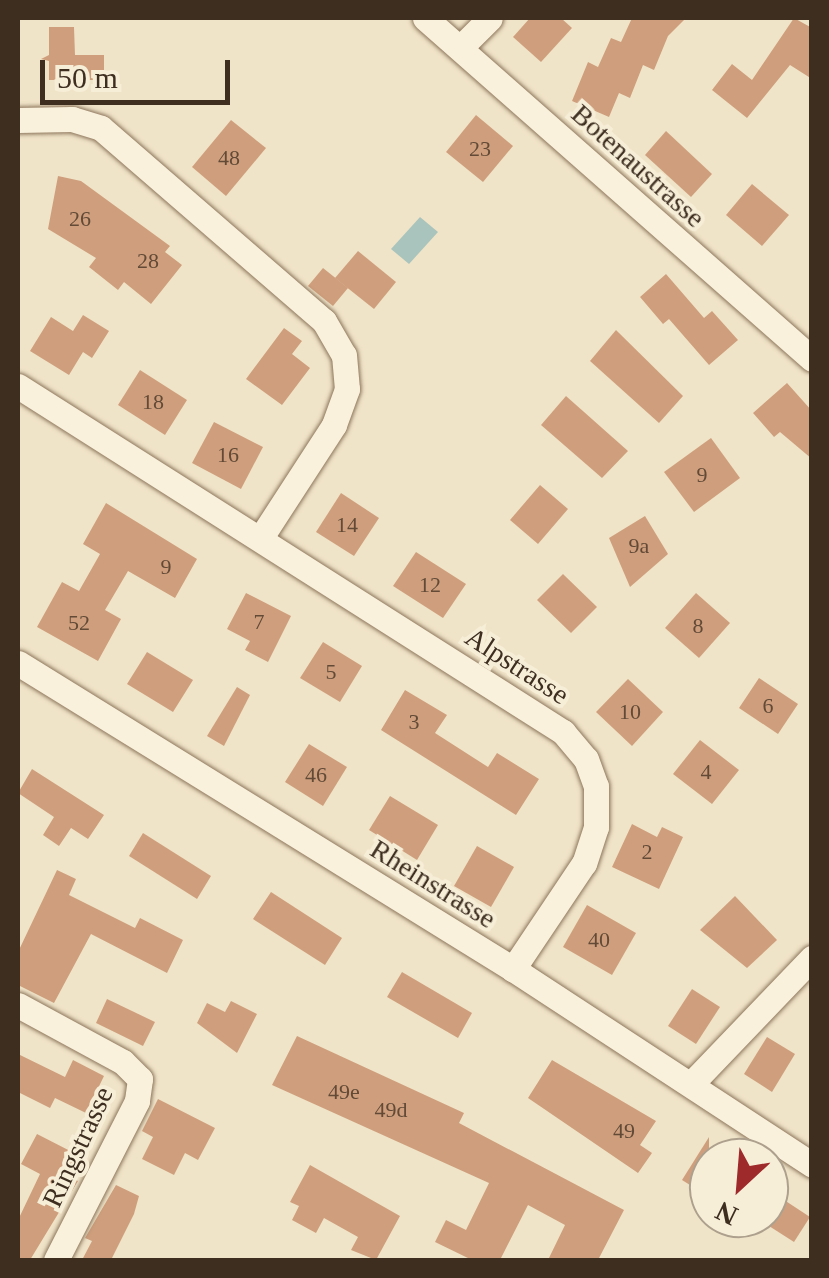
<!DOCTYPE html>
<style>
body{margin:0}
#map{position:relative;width:829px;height:1278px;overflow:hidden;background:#f0e4c8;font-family:"Times New Roman",serif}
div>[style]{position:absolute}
.water>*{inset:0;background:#a9c4bc}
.building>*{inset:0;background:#cf9f7d}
.roads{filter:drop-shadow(0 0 2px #8d765c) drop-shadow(0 0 2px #8d765c)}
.minor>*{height:25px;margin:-12.5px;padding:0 12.5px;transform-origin:12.5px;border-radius:12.5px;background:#faf1dc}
span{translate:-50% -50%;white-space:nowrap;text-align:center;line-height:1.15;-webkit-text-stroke:8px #f7eed8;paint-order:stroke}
.number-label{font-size:22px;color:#624a37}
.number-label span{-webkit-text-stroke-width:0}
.street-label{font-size:28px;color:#3d2e20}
.frame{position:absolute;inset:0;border:20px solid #3d2e20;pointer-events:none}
.north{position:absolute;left:689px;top:1138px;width:100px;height:100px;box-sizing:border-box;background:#f7eed8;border:2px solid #ada18e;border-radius:50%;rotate:206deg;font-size:28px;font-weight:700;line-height:40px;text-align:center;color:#3d2e20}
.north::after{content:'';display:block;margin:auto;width:35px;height:45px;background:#9e2a2b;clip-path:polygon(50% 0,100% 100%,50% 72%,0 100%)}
.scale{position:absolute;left:40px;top:60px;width:190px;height:45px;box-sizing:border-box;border:5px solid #3d2e20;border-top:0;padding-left:12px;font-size:30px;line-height:35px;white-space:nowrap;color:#3d2e20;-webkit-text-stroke:8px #f7eed8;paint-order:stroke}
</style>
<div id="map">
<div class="water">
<div style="clip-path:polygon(420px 217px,438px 232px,409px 264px,391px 249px)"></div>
</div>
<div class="building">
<div style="clip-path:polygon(530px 18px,561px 18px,572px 28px,541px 62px,513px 37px)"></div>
<div style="clip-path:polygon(632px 18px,686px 18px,668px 36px,654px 70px,643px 65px,630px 98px,619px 93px,609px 117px,572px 101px,588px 62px,598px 67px,611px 38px,621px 42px)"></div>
<div style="clip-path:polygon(794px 18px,812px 28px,812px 79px,790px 65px,747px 118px,712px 90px,732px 64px,752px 80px)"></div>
<div style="clip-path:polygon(49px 27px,74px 27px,75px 55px,104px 55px,104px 80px,77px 80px,74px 70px,69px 80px,49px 80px,49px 61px,41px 59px,49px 55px)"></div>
<div style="clip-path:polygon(476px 115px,513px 146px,483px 182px,446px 152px)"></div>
<div style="clip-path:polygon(231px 120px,266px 148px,226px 196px,192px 167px)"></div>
<div style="clip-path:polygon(666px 131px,712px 174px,691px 197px,645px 155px)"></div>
<div style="clip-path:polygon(58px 176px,81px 181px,170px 246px,165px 252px,182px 265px,151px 304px,124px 282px,118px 290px,89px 267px,96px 258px,48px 229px)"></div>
<div style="clip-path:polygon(752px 184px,789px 215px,762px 246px,726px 215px)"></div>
<div style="clip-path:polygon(358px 251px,396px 282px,374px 309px,335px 278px)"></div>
<div style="clip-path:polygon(323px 268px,348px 288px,333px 306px,308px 286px)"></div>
<div style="clip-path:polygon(666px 274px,704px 318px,712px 311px,738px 340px,709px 365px,669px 319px,663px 324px,640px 297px)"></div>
<div style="clip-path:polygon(83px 315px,109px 331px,92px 358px,83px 352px,69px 375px,30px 351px,51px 317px,73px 331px)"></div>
<div style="clip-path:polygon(284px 328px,302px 341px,292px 354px,310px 368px,282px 405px,246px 379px)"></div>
<div style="clip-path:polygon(616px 330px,683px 396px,659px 423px,590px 361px)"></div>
<div style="clip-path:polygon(140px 370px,187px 400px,165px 435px,118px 405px)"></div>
<div style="clip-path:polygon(787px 383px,812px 411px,812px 459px,780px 432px,774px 437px,753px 413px)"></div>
<div style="clip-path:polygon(566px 396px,628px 451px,602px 478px,541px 425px)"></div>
<div style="clip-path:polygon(214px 422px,263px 447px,241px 489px,192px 463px)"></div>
<div style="clip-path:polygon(711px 438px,740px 478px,694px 512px,664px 472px)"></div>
<div style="clip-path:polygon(540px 485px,568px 509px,538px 544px,510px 520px)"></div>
<div style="clip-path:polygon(341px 493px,379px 518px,354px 556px,316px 532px)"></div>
<div style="clip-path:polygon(106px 503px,197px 559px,175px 598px,128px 571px,105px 610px,121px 619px,98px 661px,37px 627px,62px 582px,79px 591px,100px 554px,83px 544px)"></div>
<div style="clip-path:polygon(645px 516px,668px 554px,630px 587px,609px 538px)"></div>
<div style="clip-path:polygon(416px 552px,466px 584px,443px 618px,393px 586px)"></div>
<div style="clip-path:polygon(563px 574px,597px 607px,571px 633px,537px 600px)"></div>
<div style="clip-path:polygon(246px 593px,291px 616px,268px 662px,245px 650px,250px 641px,227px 629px)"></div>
<div style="clip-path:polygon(696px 593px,730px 623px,699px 658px,665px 628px)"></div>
<div style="clip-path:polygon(323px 642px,362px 666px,340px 702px,300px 678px)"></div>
<div style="clip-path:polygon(147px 652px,193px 680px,173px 712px,127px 684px)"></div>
<div style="clip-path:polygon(759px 678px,798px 704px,778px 734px,739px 708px)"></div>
<div style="clip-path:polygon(628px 679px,663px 712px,632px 746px,596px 712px)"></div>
<div style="clip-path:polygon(237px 687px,250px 695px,224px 746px,207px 736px)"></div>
<div style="clip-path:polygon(405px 690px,447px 715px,435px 733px,488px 767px,497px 753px,539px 779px,516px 815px,381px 730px)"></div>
<div style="clip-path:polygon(700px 740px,739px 770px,712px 804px,673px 774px)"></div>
<div style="clip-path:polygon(309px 744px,347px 767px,323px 806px,285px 782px)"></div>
<div style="clip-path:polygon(32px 769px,104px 815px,88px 839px,71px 828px,59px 846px,43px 835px,54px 817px,18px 793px)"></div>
<div style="clip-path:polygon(390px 796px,438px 825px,417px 860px,369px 830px)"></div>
<div style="clip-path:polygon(632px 824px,657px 837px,662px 827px,683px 837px,659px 889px,612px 867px)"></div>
<div style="clip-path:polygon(143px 833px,211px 876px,197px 899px,129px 856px)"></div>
<div style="clip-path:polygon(477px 846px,514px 867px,491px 907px,454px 886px)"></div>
<div style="clip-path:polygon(57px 870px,76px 879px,69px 895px,135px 928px,140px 918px,183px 940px,167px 973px,91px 934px,54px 1003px,18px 985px,18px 952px)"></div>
<div style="clip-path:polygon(271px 892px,342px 938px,325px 965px,253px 919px)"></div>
<div style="clip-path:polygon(735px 896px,777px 940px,747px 968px,700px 930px)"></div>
<div style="clip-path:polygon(587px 905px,636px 933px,612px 975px,563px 947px)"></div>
<div style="clip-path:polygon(402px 972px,472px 1013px,458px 1038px,387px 997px)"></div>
<div style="clip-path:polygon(692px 989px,720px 1007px,696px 1044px,668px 1026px)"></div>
<div style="clip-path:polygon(107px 999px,155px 1022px,143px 1046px,96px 1023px)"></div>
<div style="clip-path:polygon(231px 1001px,257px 1014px,237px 1053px,197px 1023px,207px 1003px,225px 1012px)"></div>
<div style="clip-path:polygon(297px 1036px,464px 1113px,459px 1123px,624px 1210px,598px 1260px,548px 1260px,565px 1225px,528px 1205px,500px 1260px,472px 1260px,435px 1242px,446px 1220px,466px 1230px,489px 1183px,272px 1085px)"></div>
<div style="clip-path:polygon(767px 1037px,795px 1054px,772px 1092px,744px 1074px)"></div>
<div style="clip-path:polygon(18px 1054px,65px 1077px,73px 1060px,104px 1076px,86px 1113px,55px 1098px,50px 1108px,18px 1092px)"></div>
<div style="clip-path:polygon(552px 1060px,656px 1121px,640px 1145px,652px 1153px,638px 1173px,528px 1098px)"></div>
<div style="clip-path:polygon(158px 1099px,215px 1128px,198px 1160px,185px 1153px,174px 1175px,142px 1159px,153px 1137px,142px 1131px)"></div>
<div style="clip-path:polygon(37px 1134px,80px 1156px,69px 1177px,78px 1181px,30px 1260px,18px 1260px,18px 1220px,40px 1174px,21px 1164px)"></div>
<div style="clip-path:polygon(709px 1137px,709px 1197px,682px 1180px)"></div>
<div style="clip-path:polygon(310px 1165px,400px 1216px,376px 1260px,351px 1250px,358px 1237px,324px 1218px,316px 1233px,292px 1220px,299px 1206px,290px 1202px)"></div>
<div style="clip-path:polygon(116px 1185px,139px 1196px,134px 1214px,111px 1260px,82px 1260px,92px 1241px,85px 1238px)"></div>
<div style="clip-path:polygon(769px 1190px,810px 1217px,794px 1242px,769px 1226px)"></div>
</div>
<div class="roads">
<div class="minor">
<div style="left:425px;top:18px;width:516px;rotate:41.38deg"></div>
<div style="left:460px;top:48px;width:42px;rotate:-45deg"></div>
<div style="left:18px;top:120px;width:54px;rotate:-1.1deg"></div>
<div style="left:72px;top:119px;width:30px;rotate:17deg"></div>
<div style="left:101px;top:128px;width:295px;rotate:40.9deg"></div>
<div style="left:324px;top:321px;width:39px;rotate:60deg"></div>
<div style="left:344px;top:355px;width:34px;rotate:85deg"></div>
<div style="left:347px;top:389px;width:38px;rotate:110deg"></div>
<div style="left:334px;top:425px;width:132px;rotate:123deg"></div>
<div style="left:18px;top:386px;width:646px;rotate:32.41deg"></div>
<div style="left:563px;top:732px;width:35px;rotate:50deg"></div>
<div style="left:586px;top:759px;width:29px;rotate:70deg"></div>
<div style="left:596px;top:786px;width:41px;rotate:90deg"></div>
<div style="left:596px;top:827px;width:38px;rotate:108deg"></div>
<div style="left:584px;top:863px;width:128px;rotate:123.8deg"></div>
<div style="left:18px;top:663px;width:582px;rotate:31.72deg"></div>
<div style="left:513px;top:969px;width:358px;rotate:33.2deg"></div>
<div style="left:18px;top:1005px;width:119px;rotate:28.5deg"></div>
<div style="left:123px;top:1062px;width:24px;rotate:45deg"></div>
<div style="left:140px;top:1079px;width:22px;rotate:98deg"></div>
<div style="left:137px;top:1101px;width:178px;rotate:117deg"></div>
<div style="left:691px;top:1084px;width:175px;rotate:-46.2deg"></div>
</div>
</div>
<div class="number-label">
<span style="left:480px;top:149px">23</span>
<span style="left:229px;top:158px">48</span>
<span style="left:80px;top:219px">26</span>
<span style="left:148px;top:261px">28</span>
<span style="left:153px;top:402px">18</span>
<span style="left:228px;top:455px">16</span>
<span style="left:702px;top:475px">9</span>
<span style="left:347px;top:525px">14</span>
<span style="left:639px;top:546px">9a</span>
<span style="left:166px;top:567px">9</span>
<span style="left:430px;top:585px">12</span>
<span style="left:259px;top:622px">7</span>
<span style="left:79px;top:623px">52</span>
<span style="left:698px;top:626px">8</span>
<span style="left:331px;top:672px">5</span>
<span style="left:768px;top:706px">6</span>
<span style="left:630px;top:712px">10</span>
<span style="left:414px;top:722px">3</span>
<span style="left:706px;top:772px">4</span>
<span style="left:316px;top:775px">46</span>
<span style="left:647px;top:852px">2</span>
<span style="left:599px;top:940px">40</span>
<span style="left:344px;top:1092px">49e</span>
<span style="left:391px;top:1110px">49d</span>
<span style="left:624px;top:1131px">49</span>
</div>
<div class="street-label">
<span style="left:638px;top:166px;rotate:42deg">Botenaustrasse</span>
<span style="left:517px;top:666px;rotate:33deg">Alpstrasse</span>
<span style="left:433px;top:884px;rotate:32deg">Rheinstrasse</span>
<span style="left:78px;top:1147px;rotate:-65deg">Ringstrasse</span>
</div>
<div class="frame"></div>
<div class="north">N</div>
<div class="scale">50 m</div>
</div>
